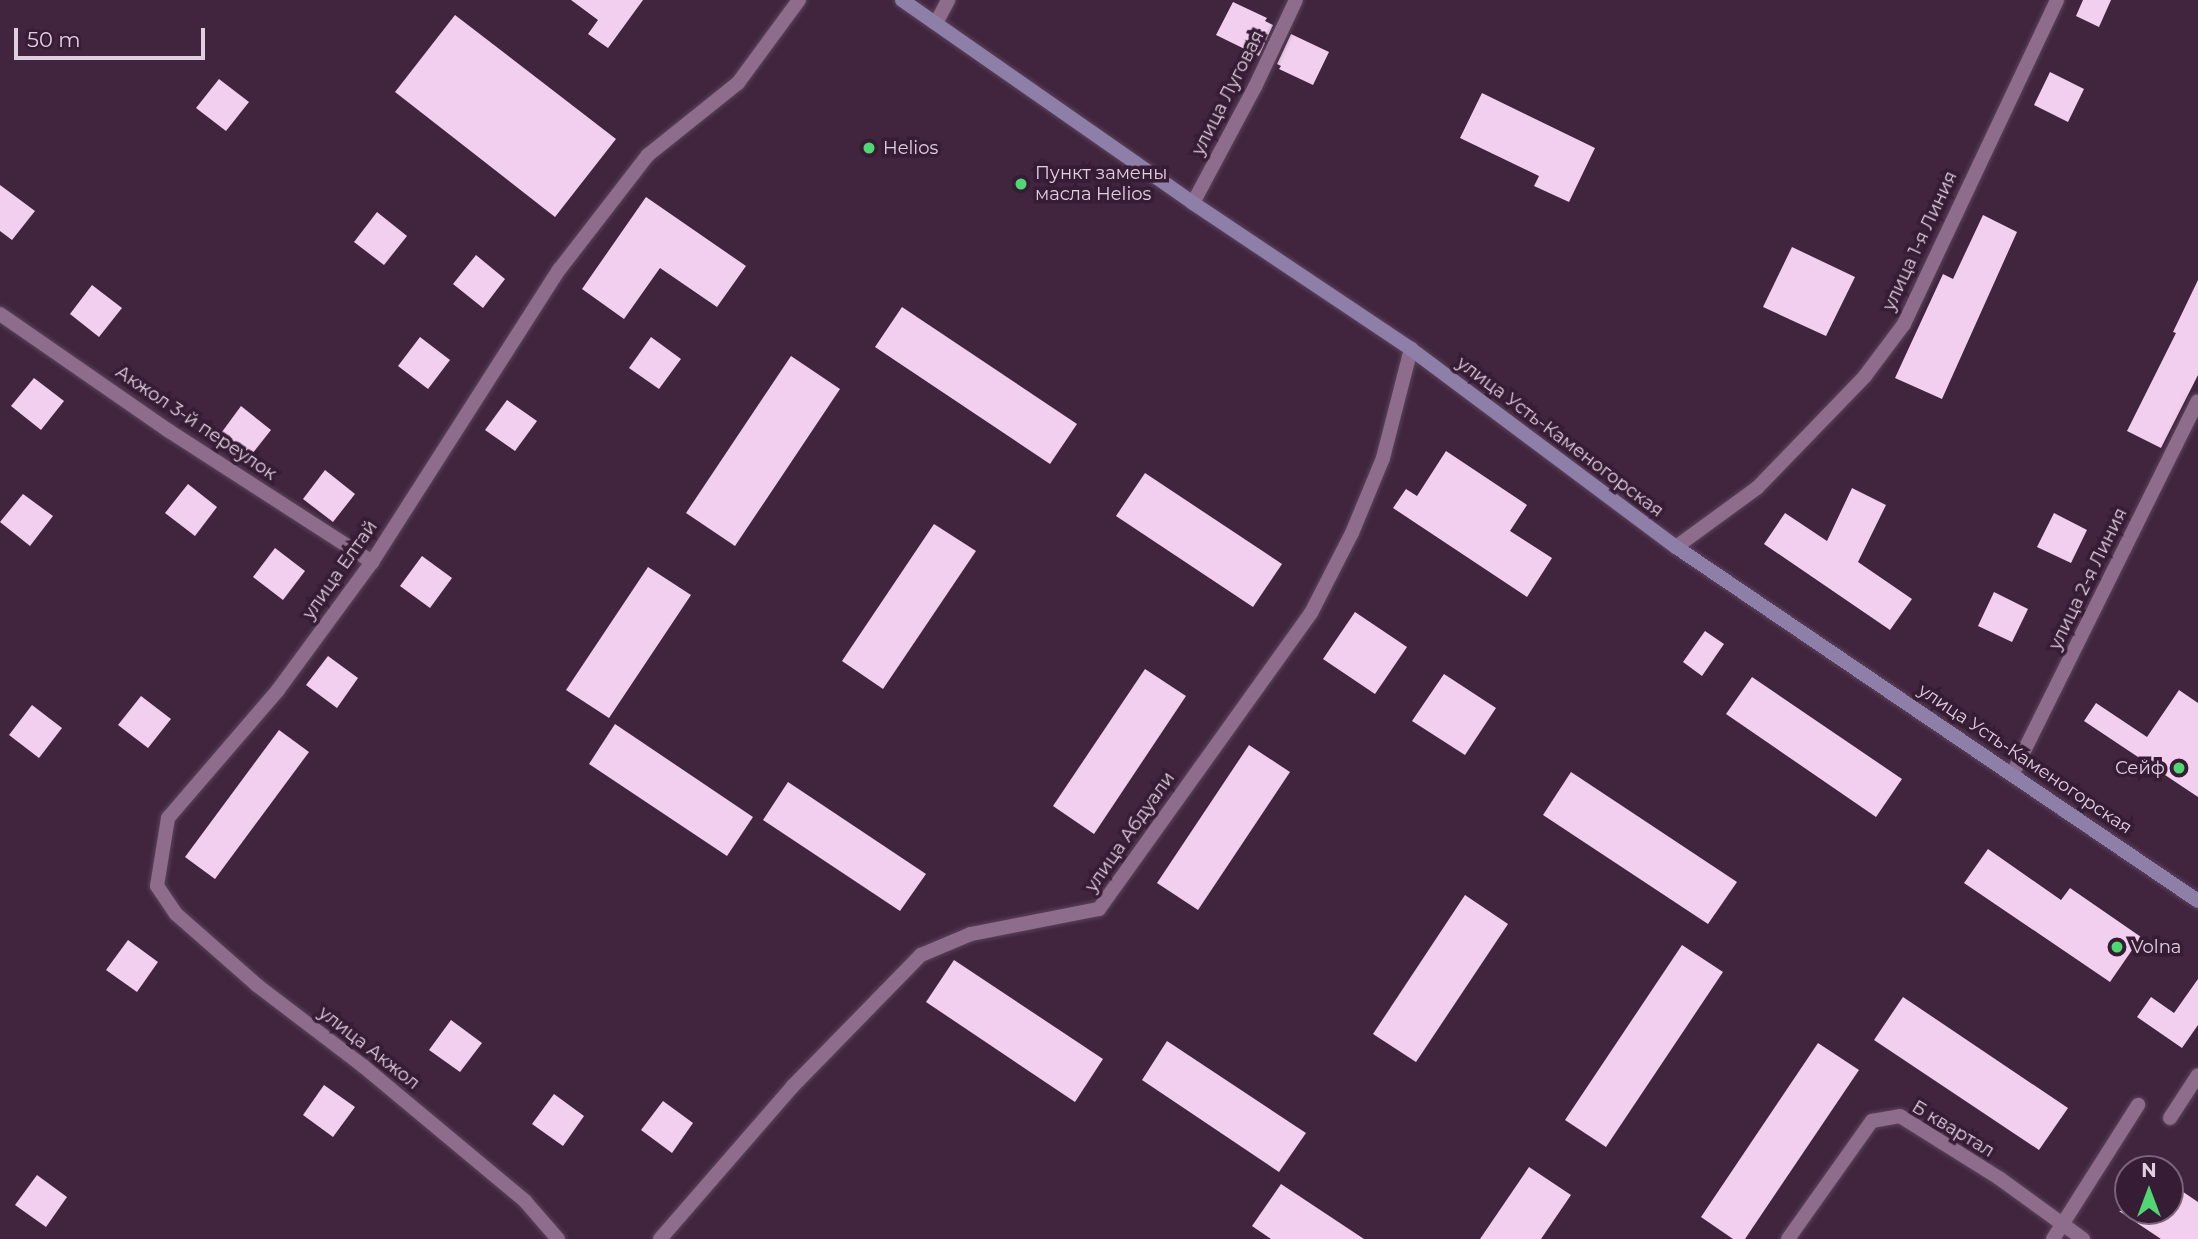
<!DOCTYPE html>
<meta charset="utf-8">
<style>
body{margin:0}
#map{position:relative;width:2198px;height:1239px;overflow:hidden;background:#41253f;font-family:Montserrat,sans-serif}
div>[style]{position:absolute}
.building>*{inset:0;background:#f2ceef}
.roads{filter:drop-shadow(0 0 2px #5b435a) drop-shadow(0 0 2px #5b435a)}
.street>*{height:14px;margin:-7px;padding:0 7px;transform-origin:7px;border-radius:7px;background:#8d6d8b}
.secondary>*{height:14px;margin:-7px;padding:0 7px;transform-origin:7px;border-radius:7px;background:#8e7fa8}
.dots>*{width:19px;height:19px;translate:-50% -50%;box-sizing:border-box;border:4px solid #361c35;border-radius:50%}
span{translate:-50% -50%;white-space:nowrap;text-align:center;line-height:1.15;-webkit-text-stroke:7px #361c35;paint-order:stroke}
.street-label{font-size:18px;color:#e1cfdf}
.poi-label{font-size:18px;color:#e1cfdf}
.left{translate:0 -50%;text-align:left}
.right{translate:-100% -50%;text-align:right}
.north{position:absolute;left:2114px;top:1155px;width:70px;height:70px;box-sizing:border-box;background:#361c35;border:2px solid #7a6479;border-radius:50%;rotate:0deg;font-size:19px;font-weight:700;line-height:28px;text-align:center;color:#e1cfdf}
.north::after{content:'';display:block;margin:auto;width:24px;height:32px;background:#51d674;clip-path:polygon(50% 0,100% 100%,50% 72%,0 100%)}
.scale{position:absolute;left:14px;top:28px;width:191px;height:32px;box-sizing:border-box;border:4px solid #e1cfdf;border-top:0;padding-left:9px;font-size:21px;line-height:24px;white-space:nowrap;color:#e1cfdf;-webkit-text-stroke:5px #361c35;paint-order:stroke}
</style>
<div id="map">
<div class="building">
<div style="clip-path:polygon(571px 0,643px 0,608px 48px,588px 34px,598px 20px)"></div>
<div style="clip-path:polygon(2083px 0,2111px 0,2099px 27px,2076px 16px)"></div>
<div style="clip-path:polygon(1233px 2px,1267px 18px,1265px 21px,1273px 25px,1259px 56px,1216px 35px)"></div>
<div style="clip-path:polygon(455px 15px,616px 139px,555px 217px,395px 92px)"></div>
<div style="clip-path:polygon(1291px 34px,1329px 52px,1313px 85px,1279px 69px,1281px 66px,1277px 64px)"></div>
<div style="clip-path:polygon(2050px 72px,2084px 89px,2068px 122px,2034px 105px)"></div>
<div style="clip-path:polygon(219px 79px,249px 102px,226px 131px,196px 108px)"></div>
<div style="clip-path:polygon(1482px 93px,1595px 148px,1569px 202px,1534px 186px,1539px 176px,1460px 138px)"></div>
<div style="clip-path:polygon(0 185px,35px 211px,12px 240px,0 231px)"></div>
<div style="clip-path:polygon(646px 197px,746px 266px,717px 307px,660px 268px,624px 319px,582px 289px)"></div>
<div style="clip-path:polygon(377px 212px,407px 236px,384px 265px,354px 242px)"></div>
<div style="clip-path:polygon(1983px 215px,2017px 232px,1942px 399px,1895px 378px,1943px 274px,1953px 279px)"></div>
<div style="clip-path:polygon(1792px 247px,1855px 277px,1826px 336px,1763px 307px)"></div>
<div style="clip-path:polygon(476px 255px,505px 279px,483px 308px,453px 284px)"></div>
<div style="clip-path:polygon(2198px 280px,2198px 375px,2161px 448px,2127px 431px,2176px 333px,2173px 332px)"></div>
<div style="clip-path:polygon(92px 285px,122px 308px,99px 337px,70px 314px)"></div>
<div style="clip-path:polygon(902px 307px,1077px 424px,1050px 464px,875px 347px)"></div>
<div style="clip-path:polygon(420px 337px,450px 360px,428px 389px,398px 366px)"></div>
<div style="clip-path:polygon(651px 337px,681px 359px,659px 389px,629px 368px)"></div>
<div style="clip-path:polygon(791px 356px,840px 389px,735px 546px,686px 513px)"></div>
<div style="clip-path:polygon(34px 378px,64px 401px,41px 430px,11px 406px)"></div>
<div style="clip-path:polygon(507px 400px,537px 421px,515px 451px,485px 430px)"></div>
<div style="clip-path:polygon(241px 406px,271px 430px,248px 459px,219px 436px)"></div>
<div style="clip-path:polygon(1446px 451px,1527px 505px,1510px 531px,1552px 558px,1527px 597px,1393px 508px,1406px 489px,1417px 496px)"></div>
<div style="clip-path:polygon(325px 470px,355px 494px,333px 522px,303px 499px)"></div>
<div style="clip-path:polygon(1145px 473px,1282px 564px,1253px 607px,1116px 516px)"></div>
<div style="clip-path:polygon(188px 484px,217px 507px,195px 536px,165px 513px)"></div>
<div style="clip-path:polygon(1852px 488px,1886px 505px,1858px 562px,1912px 599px,1890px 630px,1764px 544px,1785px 513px,1827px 541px)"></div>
<div style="clip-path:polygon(23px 494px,53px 516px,30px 546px,0 522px)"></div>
<div style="clip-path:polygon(2054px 513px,2087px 530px,2071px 563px,2037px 547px)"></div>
<div style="clip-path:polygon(934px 524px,976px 551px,883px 689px,842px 661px)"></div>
<div style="clip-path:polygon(275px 548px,305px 571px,283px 600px,253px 577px)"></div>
<div style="clip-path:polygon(422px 556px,452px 578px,430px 608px,400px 586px)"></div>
<div style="clip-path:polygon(648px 567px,691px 595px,609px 718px,566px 690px)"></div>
<div style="clip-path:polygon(1994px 592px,2028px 609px,2012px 642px,1978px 626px)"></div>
<div style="clip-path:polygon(1355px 612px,1407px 647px,1375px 694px,1323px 659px)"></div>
<div style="clip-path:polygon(1705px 631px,1724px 644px,1702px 676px,1683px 662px)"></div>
<div style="clip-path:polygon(328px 656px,358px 678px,337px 708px,306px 685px)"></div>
<div style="clip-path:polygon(1145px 669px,1186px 696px,1094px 834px,1053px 806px)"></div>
<div style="clip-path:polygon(1444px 674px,1496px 708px,1465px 755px,1412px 721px)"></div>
<div style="clip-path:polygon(1752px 677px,1902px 779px,1876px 817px,1726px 714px)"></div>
<div style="clip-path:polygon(2179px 690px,2198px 703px,2198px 797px,2084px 721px,2096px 703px,2147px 737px)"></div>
<div style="clip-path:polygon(141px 696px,171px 719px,148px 748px,118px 725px)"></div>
<div style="clip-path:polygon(32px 705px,62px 728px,39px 758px,9px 735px)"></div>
<div style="clip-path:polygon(615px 724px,753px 817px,727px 856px,589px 764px)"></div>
<div style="clip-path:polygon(279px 730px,309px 752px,215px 879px,185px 857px)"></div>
<div style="clip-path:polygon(1249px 745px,1290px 772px,1198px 910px,1157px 883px)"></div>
<div style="clip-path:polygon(1571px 772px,1737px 882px,1708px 924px,1543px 815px)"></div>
<div style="clip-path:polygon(788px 782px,926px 874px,900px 911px,763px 820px)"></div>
<div style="clip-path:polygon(1988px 849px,2061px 900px,2070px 888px,2141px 937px,2110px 982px,1964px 883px)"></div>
<div style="clip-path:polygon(1465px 895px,1508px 924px,1416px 1062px,1373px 1034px)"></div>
<div style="clip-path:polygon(128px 940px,158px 962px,137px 992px,106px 970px)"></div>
<div style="clip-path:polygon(1682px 945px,1723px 972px,1606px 1147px,1565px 1120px)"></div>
<div style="clip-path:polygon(954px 960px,1103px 1059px,1075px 1102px,926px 1002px)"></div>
<div style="clip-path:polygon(2198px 979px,2198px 1025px,2182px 1048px,2137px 1017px,2151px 997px,2174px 1013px)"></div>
<div style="clip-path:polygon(1903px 997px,2068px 1108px,2039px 1150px,1874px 1040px)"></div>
<div style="clip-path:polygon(451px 1020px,482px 1043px,460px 1072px,429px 1050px)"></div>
<div style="clip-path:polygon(1167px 1041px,1306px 1133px,1279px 1172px,1142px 1080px)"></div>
<div style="clip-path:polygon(1818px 1043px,1859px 1070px,1745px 1239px,1733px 1239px,1701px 1217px)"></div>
<div style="clip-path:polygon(324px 1085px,355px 1107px,333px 1137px,303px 1115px)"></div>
<div style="clip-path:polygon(554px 1094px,584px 1116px,563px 1146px,532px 1124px)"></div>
<div style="clip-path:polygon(663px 1101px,693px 1123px,672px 1153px,641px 1130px)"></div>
<div style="clip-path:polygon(1529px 1167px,1571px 1195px,1541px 1239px,1480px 1239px)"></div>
<div style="clip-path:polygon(37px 1175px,67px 1197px,46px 1227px,15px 1205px)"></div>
<div style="clip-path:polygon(2170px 1183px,2198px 1202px,2198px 1239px,2161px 1239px,2119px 1211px,2170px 1211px)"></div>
<div style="clip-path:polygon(1281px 1184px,1364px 1239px,1271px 1239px,1252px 1226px)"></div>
</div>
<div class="roads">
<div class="street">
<div style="left:936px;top:23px;width:26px;rotate:-62deg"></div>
<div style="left:1193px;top:203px;width:132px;rotate:-61.9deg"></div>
<div style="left:1255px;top:87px;width:96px;rotate:-64.8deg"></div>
<div style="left:0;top:314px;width:206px;rotate:34.7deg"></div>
<div style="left:169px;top:431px;width:242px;rotate:32.8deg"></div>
<div style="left:1676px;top:547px;width:100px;rotate:-36.1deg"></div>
<div style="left:1757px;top:488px;width:156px;rotate:-46deg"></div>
<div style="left:1865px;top:376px;width:65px;rotate:-53.1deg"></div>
<div style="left:1904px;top:324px;width:358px;rotate:-64.7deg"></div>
<div style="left:2013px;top:773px;width:415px;rotate:-63.6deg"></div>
<div style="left:2170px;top:1118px;width:51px;rotate:-56.9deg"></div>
<div style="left:558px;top:1239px;width:50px;rotate:-131deg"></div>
<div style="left:525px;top:1201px;width:211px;rotate:-140.2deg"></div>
<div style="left:363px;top:1066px;width:132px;rotate:-142.7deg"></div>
<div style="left:258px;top:986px;width:109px;rotate:-138.7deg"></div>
<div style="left:176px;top:914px;width:34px;rotate:-124deg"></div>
<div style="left:157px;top:886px;width:69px;rotate:-80.8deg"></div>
<div style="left:168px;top:818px;width:169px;rotate:-49.3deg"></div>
<div style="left:278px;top:690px;width:159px;rotate:-53.7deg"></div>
<div style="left:372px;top:562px;width:347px;rotate:-57.4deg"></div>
<div style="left:559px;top:270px;width:145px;rotate:-52.3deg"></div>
<div style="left:648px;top:155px;width:115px;rotate:-38.7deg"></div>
<div style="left:738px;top:83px;width:103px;rotate:-53.7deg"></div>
<div style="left:660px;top:1239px;width:201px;rotate:-49deg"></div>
<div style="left:792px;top:1087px;width:185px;rotate:-45.7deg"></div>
<div style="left:921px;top:955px;width:54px;rotate:-22.8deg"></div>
<div style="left:971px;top:934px;width:130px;rotate:-11.1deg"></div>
<div style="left:1099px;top:909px;width:364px;rotate:-54.4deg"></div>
<div style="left:1311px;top:613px;width:90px;rotate:-62.9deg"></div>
<div style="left:1352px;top:533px;width:81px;rotate:-67.5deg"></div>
<div style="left:1383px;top:458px;width:113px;rotate:-75.6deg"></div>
<div style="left:1788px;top:1239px;width:145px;rotate:-54.6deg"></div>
<div style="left:1872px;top:1121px;width:28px;rotate:-10deg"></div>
<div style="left:1900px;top:1116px;width:117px;rotate:32.1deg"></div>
<div style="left:1999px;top:1178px;width:104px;rotate:36deg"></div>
<div style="left:2053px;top:1239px;width:159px;rotate:-57.6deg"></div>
</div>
<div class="secondary">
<div style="left:902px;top:0;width:355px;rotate:34.9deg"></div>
<div style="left:1193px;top:203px;width:262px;rotate:33.8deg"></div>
<div style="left:1411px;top:349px;width:331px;rotate:36.8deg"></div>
<div style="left:1676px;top:547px;width:631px;rotate:34.14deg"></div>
</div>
</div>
<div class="dots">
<div style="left:869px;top:148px;background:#51d674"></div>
<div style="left:1021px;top:184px;background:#51d674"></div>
<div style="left:2179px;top:768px;background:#51d674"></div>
<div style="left:2117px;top:947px;background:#51d674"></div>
</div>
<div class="street-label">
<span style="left:1228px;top:93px;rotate:-63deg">улица Луговая</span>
<span style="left:1920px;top:241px;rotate:-65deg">улица 1-я Линия</span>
<span style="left:196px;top:423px;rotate:34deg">Акжол 3-й переулок</span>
<span style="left:1560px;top:437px;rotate:37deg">улица Усть-Каменогорская</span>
<span style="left:340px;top:570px;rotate:-55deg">улица Елтай</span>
<span style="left:2088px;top:579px;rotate:-64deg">улица 2-я Линия</span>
<span style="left:2025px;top:759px;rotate:34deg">улица Усть-Каменогорская</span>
<span style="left:1130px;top:832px;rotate:-55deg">улица Абдуали</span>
<span style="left:369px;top:1048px;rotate:38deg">улица Акжол</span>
<span style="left:1953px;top:1129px;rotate:31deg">Б квартал</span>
</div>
<div class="poi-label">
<span class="left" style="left:883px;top:148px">Helios</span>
<span class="left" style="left:1035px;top:184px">Пункт замены<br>масла Helios</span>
<span class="right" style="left:2165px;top:768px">Сейф</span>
<span class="left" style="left:2131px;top:947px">Volna</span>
</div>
<div class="north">N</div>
<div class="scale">50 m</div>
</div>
